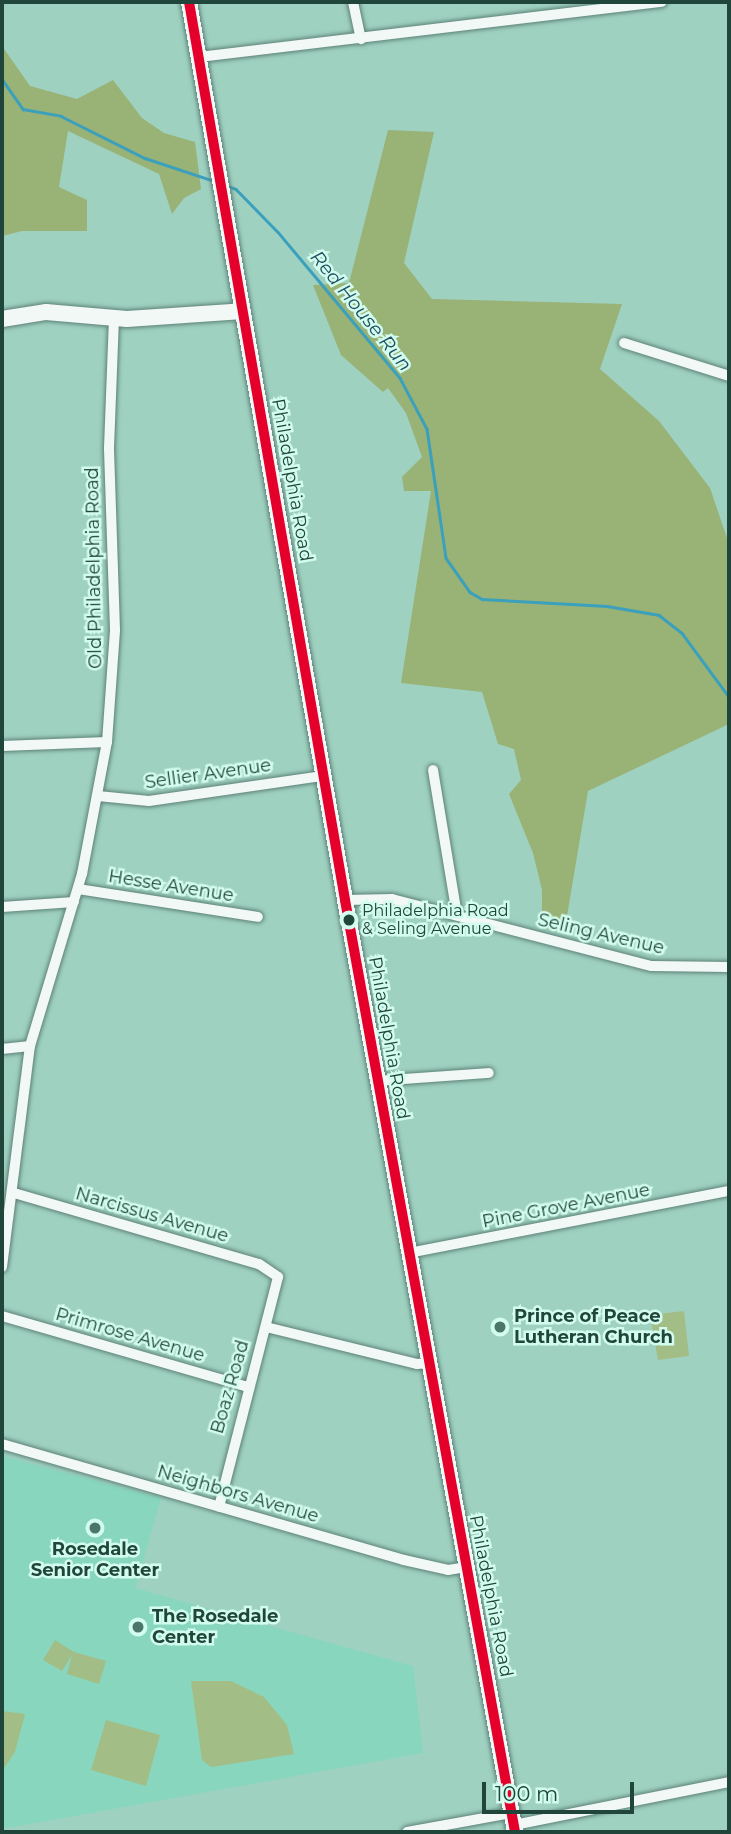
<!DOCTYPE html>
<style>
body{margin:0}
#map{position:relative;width:731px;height:1834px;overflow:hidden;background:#9fd1c1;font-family:Montserrat,sans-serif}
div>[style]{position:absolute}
.built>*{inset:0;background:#88d6be}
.green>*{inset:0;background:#a3bd86}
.forest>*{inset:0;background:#99b276}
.stream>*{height:2.5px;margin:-1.25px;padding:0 1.25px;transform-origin:1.25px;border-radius:1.25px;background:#3aa0bc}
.roads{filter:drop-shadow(0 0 2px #5e8278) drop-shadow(0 0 2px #5e8278)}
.street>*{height:10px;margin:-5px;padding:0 5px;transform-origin:5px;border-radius:5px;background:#f1f8f6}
.secondary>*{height:16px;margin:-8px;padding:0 8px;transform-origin:8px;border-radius:8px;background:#f1f8f6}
.bus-1>*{height:10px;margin:-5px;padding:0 5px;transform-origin:5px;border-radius:5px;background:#e4002b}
.dots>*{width:19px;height:19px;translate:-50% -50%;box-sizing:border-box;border:4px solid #d2fced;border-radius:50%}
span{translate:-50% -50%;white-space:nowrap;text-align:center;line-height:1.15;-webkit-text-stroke:5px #d2fced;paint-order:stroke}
.bus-label{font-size:16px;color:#20453a}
.left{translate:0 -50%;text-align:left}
.street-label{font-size:18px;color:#20453a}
.poi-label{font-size:18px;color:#20453a;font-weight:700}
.water-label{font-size:19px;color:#214d62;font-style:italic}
.frame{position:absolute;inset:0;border:4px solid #20453a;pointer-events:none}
.scale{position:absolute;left:482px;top:1782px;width:152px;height:32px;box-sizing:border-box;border:4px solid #20453a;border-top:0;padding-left:9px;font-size:21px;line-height:24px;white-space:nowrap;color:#20453a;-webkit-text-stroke:5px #d2fced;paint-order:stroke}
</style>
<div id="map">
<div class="built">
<div style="clip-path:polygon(2px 1456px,161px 1498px,135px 1588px,413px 1666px,423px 1753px,2px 1829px)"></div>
</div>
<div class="green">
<div style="clip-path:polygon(684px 1311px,689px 1356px,658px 1360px,650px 1315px)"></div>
<div style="clip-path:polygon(55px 1640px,74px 1652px,106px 1661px,99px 1684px,67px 1674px,72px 1655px,62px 1671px,43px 1660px)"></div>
<div style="clip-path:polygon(191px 1681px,231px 1681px,264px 1697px,287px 1725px,294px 1754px,211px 1767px,202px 1760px)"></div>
<div style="clip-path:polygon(2px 1711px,25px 1714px,15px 1752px,2px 1771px)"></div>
<div style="clip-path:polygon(106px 1720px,160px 1735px,146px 1786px,91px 1770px)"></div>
</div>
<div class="forest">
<div style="clip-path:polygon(2px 46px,30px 86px,77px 99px,113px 80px,142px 118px,164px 133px,195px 142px,201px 189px,184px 198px,172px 214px,159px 174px,68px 131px,59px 187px,87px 200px,87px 231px,22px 231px,2px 236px)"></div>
<div style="clip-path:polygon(388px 130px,434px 132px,404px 263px,432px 299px,622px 304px,600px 369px,659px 421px,710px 488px,729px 544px,729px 724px,588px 791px,564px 934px,542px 927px,542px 890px,533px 853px,509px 794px,521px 780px,514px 749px,498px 744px,482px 692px,401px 683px,431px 491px,404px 491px,402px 477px,422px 457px,406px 413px,388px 388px,383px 392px,341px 355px,313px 285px,349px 283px)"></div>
</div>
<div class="stream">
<div style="left:2px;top:79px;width:37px;rotate:55deg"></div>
<div style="left:23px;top:109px;width:39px;rotate:10deg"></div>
<div style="left:61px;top:116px;width:94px;rotate:26.6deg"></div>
<div style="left:145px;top:158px;width:73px;rotate:18.4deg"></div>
<div style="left:227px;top:186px;width:9px;rotate:18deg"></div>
<div style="left:236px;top:189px;width:60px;rotate:45.7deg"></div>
<div style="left:278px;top:232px;width:190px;rotate:50.1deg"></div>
<div style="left:400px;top:378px;width:58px;rotate:62.1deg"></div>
<div style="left:427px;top:429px;width:130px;rotate:81.6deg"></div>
<div style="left:446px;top:558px;width:42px;rotate:54.8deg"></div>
<div style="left:470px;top:592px;width:14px;rotate:30deg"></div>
<div style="left:482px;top:599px;width:125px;rotate:3.2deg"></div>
<div style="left:607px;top:606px;width:53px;rotate:9.8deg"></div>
<div style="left:659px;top:615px;width:29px;rotate:38deg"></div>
<div style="left:682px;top:633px;width:79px;rotate:53.7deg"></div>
</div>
<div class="roads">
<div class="street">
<div style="left:353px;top:2px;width:38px;rotate:78deg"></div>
<div style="left:199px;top:57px;width:466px;rotate:-6.8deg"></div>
<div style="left:624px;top:343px;width:110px;rotate:17.4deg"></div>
<div style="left:2px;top:746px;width:105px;rotate:-2.2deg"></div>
<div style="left:433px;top:770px;width:147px;rotate:80.6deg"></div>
<div style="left:98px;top:796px;width:51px;rotate:5.6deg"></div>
<div style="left:149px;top:801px;width:176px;rotate:-8.2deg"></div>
<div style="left:78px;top:889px;width:182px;rotate:8.8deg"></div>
<div style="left:345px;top:900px;width:47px;rotate:-1.2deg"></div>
<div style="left:392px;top:899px;width:268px;rotate:14.5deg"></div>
<div style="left:652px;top:966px;width:77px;rotate:0.7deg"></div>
<div style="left:2px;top:907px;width:72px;rotate:-4deg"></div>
<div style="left:2px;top:1049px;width:28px;rotate:-6deg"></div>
<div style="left:377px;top:1081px;width:112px;rotate:-4.1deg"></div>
<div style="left:14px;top:1193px;width:255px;rotate:16.2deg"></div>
<div style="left:259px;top:1264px;width:23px;rotate:34deg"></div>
<div style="left:278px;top:1277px;width:237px;rotate:104.4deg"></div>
<div style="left:409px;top:1253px;width:326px;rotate:-11deg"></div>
<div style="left:2px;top:1267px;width:223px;rotate:-82.8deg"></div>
<div style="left:30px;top:1046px;width:180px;rotate:-73.2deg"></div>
<div style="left:82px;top:874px;width:134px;rotate:-79.3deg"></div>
<div style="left:107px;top:742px;width:112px;rotate:-85.9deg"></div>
<div style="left:115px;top:630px;width:182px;rotate:-91.9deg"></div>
<div style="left:109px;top:448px;width:130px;rotate:-87.8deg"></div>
<div style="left:2px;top:1316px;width:256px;rotate:16.1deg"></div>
<div style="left:266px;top:1327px;width:155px;rotate:13.8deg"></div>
<div style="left:417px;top:1364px;width:11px;rotate:-5deg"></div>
<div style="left:2px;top:1444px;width:418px;rotate:16.1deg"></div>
<div style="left:404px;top:1560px;width:45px;rotate:12.8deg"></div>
<div style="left:448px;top:1570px;width:18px;rotate:-9deg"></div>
<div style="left:514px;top:1825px;width:219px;rotate:-11.3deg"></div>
<div style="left:407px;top:1832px;width:107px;rotate:-10.3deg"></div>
</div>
<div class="secondary">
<div style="left:189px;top:2px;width:911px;rotate:80.14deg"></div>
<div style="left:345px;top:900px;width:947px;rotate:79.66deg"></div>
<div style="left:2px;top:319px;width:45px;rotate:-9deg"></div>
<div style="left:46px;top:312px;width:81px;rotate:4.9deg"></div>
<div style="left:127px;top:319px;width:116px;rotate:-3.9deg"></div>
</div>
</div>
<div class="bus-1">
<div style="left:189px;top:2px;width:911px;rotate:80.14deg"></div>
<div style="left:345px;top:900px;width:947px;rotate:79.66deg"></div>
</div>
<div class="dots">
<div style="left:349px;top:920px;background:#20453a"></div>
<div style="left:500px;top:1327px;background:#4c7669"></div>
<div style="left:95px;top:1528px;background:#4c7669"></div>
<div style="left:138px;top:1627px;background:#4c7669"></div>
</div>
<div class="bus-label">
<span class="left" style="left:362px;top:920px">Philadelphia Road<br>&amp; Seling Avenue</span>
</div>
<div class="street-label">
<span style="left:292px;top:480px;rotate:80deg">Philadelphia Road</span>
<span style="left:94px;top:568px;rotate:-91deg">Old Philadelphia Road</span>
<span style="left:208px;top:774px;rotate:-8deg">Sellier Avenue</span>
<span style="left:171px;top:886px;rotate:9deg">Hesse Avenue</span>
<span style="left:601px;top:934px;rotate:13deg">Seling Avenue</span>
<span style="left:389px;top:1038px;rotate:80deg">Philadelphia Road</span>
<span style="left:566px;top:1206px;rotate:-11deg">Pine Grove Avenue</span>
<span style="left:152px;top:1215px;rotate:16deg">Narcissus Avenue</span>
<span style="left:130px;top:1335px;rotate:16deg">Primrose Avenue</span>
<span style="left:230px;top:1387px;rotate:-74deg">Boaz Road</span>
<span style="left:238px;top:1494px;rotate:16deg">Neighbors Avenue</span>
<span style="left:491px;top:1596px;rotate:79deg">Philadelphia Road</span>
</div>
<div class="poi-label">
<span class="left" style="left:514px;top:1327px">Prince of Peace<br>Lutheran Church</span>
<span style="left:95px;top:1560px">Rosedale<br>Senior Center</span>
<span class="left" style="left:152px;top:1627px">The Rosedale<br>Center</span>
</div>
<div class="water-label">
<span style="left:361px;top:311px;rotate:51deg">Red House Run</span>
</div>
<div class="frame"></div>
<div class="scale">100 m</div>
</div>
